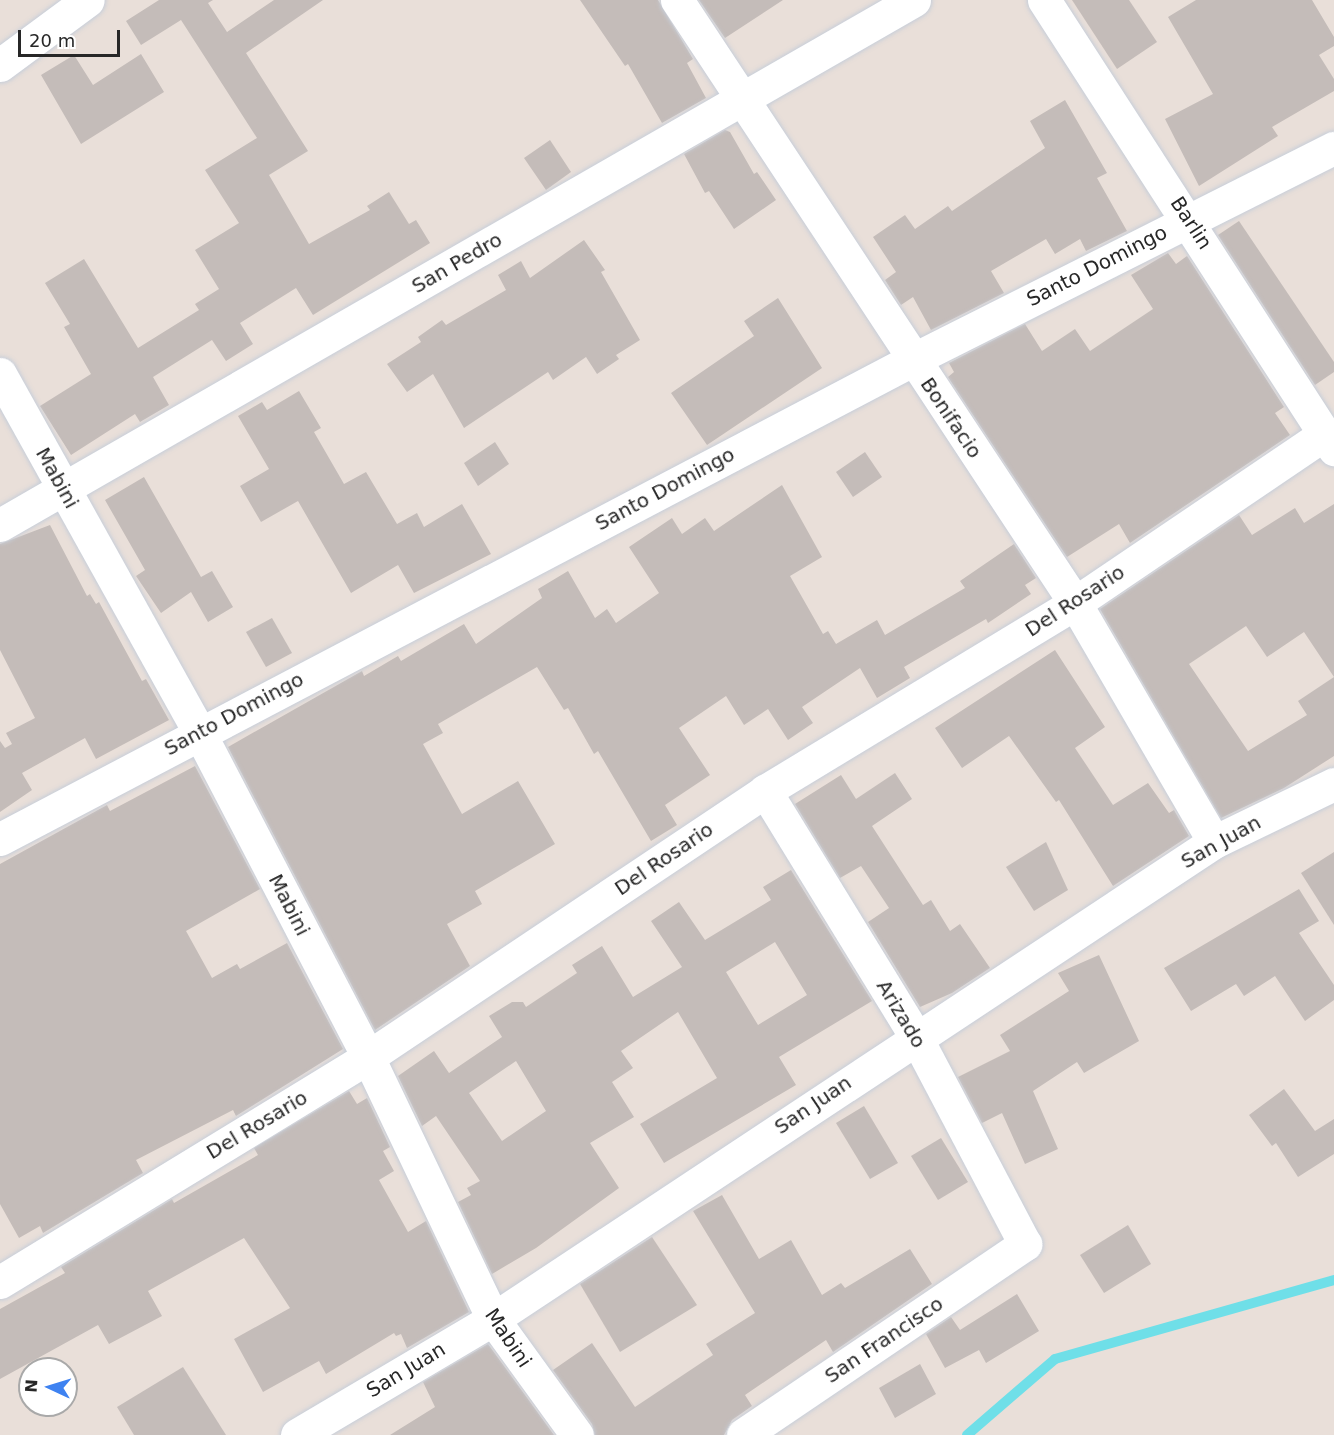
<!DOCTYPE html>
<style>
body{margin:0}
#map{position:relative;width:1334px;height:1435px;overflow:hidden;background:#e9dfd9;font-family:"DejaVu Sans",sans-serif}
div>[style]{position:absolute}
.stream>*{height:10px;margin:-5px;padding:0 5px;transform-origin:5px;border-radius:5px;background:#6fdfe8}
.building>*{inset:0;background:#c4bcb9}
.roads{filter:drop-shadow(0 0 2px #c7ced9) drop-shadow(0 0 2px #c7ced9)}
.minor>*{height:33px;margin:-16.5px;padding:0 16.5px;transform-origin:16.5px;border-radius:16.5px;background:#fff}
.secondary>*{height:33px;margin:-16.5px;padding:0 16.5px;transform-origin:16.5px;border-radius:16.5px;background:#fff}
span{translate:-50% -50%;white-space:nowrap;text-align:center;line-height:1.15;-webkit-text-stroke:4.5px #fff;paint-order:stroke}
.street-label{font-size:20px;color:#272727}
.north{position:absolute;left:18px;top:1357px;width:60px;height:60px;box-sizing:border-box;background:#fff;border:2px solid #a9a9a9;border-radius:50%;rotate:274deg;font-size:16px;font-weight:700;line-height:24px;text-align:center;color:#272727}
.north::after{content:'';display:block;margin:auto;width:21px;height:27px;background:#3e82f1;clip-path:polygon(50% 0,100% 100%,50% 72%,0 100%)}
.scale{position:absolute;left:18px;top:30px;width:102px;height:27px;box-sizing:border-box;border:3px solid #272727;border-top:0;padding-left:8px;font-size:18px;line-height:21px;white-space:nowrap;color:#272727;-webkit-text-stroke:4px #fff;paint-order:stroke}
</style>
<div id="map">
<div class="stream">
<div style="left:967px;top:1435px;width:116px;rotate:-40.8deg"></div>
<div style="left:1055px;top:1359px;width:290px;rotate:-15.8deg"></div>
</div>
<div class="building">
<div style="clip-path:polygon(159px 0,213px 0,208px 3px,227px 32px,274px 0,323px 0,246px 53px,308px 151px,269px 175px,309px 244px,370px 210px,367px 206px,389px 192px,409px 224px,416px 220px,430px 243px,313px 315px,296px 288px,240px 323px,253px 344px,226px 361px,212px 340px,153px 377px,169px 405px,140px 422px,135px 414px,71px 455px,40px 406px,91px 374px,64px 327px,70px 324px,45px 283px,84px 259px,138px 348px,199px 310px,195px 304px,219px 289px,195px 250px,239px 223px,205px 170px,257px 138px,181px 20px,141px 45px,126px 21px)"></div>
<div style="clip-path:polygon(580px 0,658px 0,693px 59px,687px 63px,706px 98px,662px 123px,628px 64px,625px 66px)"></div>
<div style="clip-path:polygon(699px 0,783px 0,725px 38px)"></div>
<div style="clip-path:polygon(1072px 0,1129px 0,1157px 42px,1117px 69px)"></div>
<div style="clip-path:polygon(1196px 0,1312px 0,1334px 37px,1334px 46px,1319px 55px,1334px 79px,1334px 91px,1272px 127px,1278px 136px,1199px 186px,1165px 119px,1213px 94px,1168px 17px)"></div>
<div style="clip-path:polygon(141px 54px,164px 92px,81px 144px,41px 75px,74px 55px,93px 85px)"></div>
<div style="clip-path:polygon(1065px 100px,1107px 173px,1097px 178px,1127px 231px,1086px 251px,1080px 239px,1055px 254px,1046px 239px,991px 271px,1004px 293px,931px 330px,913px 297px,901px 305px,885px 280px,896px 272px,873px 237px,905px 215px,915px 229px,948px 206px,952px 211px,1045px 148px,1030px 121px)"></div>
<div style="clip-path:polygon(725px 130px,730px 132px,754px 174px,757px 172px,776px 200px,734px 229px,709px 191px,705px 193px,684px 154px)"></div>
<div style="clip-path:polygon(550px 140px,571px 172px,546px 190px,524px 158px)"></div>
<div style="clip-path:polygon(1239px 221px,1334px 362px,1334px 372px,1315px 385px,1218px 235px)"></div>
<div style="clip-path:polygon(584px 240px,605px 270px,601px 272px,640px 340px,616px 355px,619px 359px,597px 374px,586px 357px,553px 380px,548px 372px,464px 428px,433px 374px,407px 392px,387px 364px,421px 342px,418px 337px,442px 320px,446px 325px,506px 290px,498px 275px,521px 261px,530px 278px)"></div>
<div style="clip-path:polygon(1168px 253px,1176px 264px,1187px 256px,1284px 407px,1275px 413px,1290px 435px,1130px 543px,1119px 524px,1067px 557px,948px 377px,954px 372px,949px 363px,1025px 324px,1042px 351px,1075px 329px,1090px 351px,1153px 309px,1131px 275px)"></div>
<div style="clip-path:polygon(778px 298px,822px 368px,707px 445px,671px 393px,754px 336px,744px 321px)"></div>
<div style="clip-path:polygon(299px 391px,321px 428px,314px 432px,344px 484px,366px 472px,397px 524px,417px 513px,424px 527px,462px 504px,491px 554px,414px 593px,398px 565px,351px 593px,298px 501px,261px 522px,240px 486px,269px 469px,238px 416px,262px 402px,267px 410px)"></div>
<div style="clip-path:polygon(495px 442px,509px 464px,478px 486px,464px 463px)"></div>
<div style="clip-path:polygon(865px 452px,882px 477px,853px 497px,836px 472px)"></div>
<div style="clip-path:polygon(144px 477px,201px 577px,212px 571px,233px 607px,208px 622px,191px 592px,161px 613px,136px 576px,145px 570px,105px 500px)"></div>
<div style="clip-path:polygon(782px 485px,822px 557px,790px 576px,823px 634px,828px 631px,836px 644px,877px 620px,885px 635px,965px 588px,960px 581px,1014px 544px,1036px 578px,1025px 585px,1031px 594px,988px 623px,986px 619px,904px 667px,910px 678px,877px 698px,860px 668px,802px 707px,813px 723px,788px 740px,768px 709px,744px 725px,726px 696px,679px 728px,710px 775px,665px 805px,677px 825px,651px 841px,598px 751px,594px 754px,568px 708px,564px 710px,537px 667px,438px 724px,443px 733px,423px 744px,462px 814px,518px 781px,555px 844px,475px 891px,482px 904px,447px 924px,470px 966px,375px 1030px,228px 747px,362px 671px,364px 676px,398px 656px,401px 661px,464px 624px,476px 644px,542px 598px,538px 589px,568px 571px,595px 618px,607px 609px,616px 623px,659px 593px,629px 547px,672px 518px,682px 534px,705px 518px,714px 531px)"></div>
<div style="clip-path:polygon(evenodd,1334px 504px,1334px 756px,1284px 788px,1221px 818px,1100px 609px,1239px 515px,1252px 535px,1295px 508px,1304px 523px,1334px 504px,1246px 626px,1267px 657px,1304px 632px,1334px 677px,1298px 701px,1307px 715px,1248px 751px,1189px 664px,1246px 626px)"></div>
<div style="clip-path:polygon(50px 525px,87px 596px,90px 594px,96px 604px,99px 602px,142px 681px,146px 679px,169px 720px,96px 759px,85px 738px,22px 773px,32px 790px,0 812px,0 741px,5px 748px,12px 744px,6px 733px,35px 718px,0 650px,0 544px)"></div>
<div style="clip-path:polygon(272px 618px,292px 653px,266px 667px,246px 632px)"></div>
<div style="clip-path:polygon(1055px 650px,1105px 727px,1075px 748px,1113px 805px,1148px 783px,1169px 813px,1174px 810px,1189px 836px,1113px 886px,1059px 800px,1056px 802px,1009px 736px,962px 768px,935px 728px)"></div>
<div style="clip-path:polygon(195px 766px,260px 889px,186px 931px,212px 978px,237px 964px,240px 969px,287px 943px,343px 1049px,236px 1116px,233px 1110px,136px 1160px,143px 1173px,43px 1233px,40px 1226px,19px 1238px,0 1204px,0 864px,107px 805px,110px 811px)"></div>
<div style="clip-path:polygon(895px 773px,912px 799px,872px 826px,923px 905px,931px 900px,950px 931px,960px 924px,990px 968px,952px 993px,920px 1007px,868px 922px,889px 908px,861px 866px,840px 878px,795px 804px,841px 775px,856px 799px)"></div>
<div style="clip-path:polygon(1046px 842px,1068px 890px,1034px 911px,1006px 867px)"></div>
<div style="clip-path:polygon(1334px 852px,1334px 925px,1301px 873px)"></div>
<div style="clip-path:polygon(evenodd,791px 870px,872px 1001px,779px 1057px,796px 1085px,664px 1163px,640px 1124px,717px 1078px,678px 1012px,621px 1051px,633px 1068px,612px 1082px,634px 1117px,590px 1143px,619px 1188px,536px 1248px,492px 1274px,458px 1202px,471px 1195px,467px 1188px,480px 1181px,436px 1116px,422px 1126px,398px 1076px,434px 1051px,449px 1073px,502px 1037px,489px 1016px,512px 1002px,523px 1002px,526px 1007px,577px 973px,572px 965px,602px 946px,633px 997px,682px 967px,651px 921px,679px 902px,705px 940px,771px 900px,763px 887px,791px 870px,775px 942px,807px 995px,758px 1025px,726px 972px,775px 942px,791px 870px,516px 1061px,546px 1111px,502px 1141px,469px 1093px,516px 1061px)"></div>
<div style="clip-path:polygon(1299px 889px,1319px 921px,1299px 933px,1334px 985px,1334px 1000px,1305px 1021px,1275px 976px,1244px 996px,1236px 984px,1191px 1011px,1164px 968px)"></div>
<div style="clip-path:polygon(1099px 955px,1139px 1041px,1084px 1073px,1077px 1062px,1033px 1091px,1058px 1149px,1025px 1164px,1002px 1113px,982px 1123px,958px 1077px,1010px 1051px,1000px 1035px,1069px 991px,1058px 973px)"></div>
<div style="clip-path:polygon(1284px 1089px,1315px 1131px,1334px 1119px,1334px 1154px,1298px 1177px,1276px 1143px,1272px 1146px,1249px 1115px)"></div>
<div style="clip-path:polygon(349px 1091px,357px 1104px,367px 1098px,390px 1147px,383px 1151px,394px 1171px,379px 1180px,408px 1232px,426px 1221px,469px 1312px,407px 1348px,401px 1334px,396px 1336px,394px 1333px,326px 1374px,319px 1361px,263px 1392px,234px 1339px,290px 1308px,244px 1238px,148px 1291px,162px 1316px,109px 1344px,98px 1325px,0 1379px,0 1309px,65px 1273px,61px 1267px,161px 1206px,172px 1199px,174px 1203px,258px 1155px,254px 1148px)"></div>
<div style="clip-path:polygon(864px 1106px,898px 1163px,870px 1179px,836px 1123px)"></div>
<div style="clip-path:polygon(941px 1138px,968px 1182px,938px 1200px,911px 1156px)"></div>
<div style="clip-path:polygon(722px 1195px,759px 1259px,791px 1240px,822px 1295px,841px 1283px,845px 1288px,910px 1249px,932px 1284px,833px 1352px,826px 1340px,745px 1395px,752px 1406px,732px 1420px,724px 1435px,595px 1435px,592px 1424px,553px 1370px,592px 1343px,635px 1407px,713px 1355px,706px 1344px,755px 1313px,693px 1211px)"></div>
<div style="clip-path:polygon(1128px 1225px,1151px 1264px,1104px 1293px,1080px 1255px)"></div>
<div style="clip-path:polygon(652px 1237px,697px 1305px,620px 1352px,580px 1284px)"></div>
<div style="clip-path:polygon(1017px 1294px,1039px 1331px,986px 1363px,979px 1350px,945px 1368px,926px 1334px,951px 1317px,960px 1330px)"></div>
<div style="clip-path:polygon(488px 1344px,554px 1435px,390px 1435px,435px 1407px,423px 1382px)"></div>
<div style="clip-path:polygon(920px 1364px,936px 1394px,895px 1418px,879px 1388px)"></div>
<div style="clip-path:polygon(183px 1367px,226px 1435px,134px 1435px,117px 1407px)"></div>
</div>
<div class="roads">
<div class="minor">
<div style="left:677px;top:0;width:723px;rotate:56.57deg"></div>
<div style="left:1075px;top:603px;width:276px;rotate:59.8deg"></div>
<div style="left:1044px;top:0;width:535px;rotate:57.14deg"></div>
<div style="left:0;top:374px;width:410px;rotate:60.9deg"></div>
<div style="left:199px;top:732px;width:366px;rotate:62.5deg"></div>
<div style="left:368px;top:1057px;width:290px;rotate:64.5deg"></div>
<div style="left:493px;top:1319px;width:143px;rotate:54.1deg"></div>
<div style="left:0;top:525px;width:1054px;rotate:-29.87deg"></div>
<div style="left:0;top:839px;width:1030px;rotate:-27.71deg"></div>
<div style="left:912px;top:360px;width:472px;rotate:-26.7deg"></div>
<div style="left:0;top:1282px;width:431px;rotate:-31.4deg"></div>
<div style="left:368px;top:1057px;width:478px;rotate:-33.8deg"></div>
<div style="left:765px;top:791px;width:363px;rotate:-31.2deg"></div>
<div style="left:1075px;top:603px;width:303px;rotate:-34.1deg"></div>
<div style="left:297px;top:1435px;width:228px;rotate:-30.6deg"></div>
<div style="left:493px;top:1319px;width:865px;rotate:-33.49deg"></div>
<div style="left:1214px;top:842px;width:133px;rotate:-25.8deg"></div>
<div style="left:743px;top:1435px;width:341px;rotate:-34.1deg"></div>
<div style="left:1025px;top:1244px;width:234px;rotate:-117.8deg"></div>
<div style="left:916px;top:1037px;width:289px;rotate:-121.5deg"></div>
</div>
<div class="secondary">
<div style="left:0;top:65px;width:109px;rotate:-36.5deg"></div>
</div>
</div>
<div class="street-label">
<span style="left:1191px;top:223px;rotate:57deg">Barlin</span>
<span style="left:457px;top:263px;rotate:-30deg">San Pedro</span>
<span style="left:1097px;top:266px;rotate:-27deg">Santo Domingo</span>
<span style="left:951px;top:418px;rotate:56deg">Bonifacio</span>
<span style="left:57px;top:478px;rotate:61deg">Mabini</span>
<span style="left:665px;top:489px;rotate:-28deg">Santo Domingo</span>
<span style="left:1075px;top:601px;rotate:-33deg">Del Rosario</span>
<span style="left:234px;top:714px;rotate:-28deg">Santo Domingo</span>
<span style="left:1221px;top:842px;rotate:-29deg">San Juan</span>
<span style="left:664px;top:859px;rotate:-34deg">Del Rosario</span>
<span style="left:289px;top:905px;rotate:63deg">Mabini</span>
<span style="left:901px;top:1014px;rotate:59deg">Arizado</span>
<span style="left:813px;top:1105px;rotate:-34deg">San Juan</span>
<span style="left:257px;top:1125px;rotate:-31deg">Del Rosario</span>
<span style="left:508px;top:1338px;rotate:56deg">Mabini</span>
<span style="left:884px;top:1340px;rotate:-34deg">San Francisco</span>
<span style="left:406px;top:1370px;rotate:-31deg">San Juan</span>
</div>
<div class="north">N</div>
<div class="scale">20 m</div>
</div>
